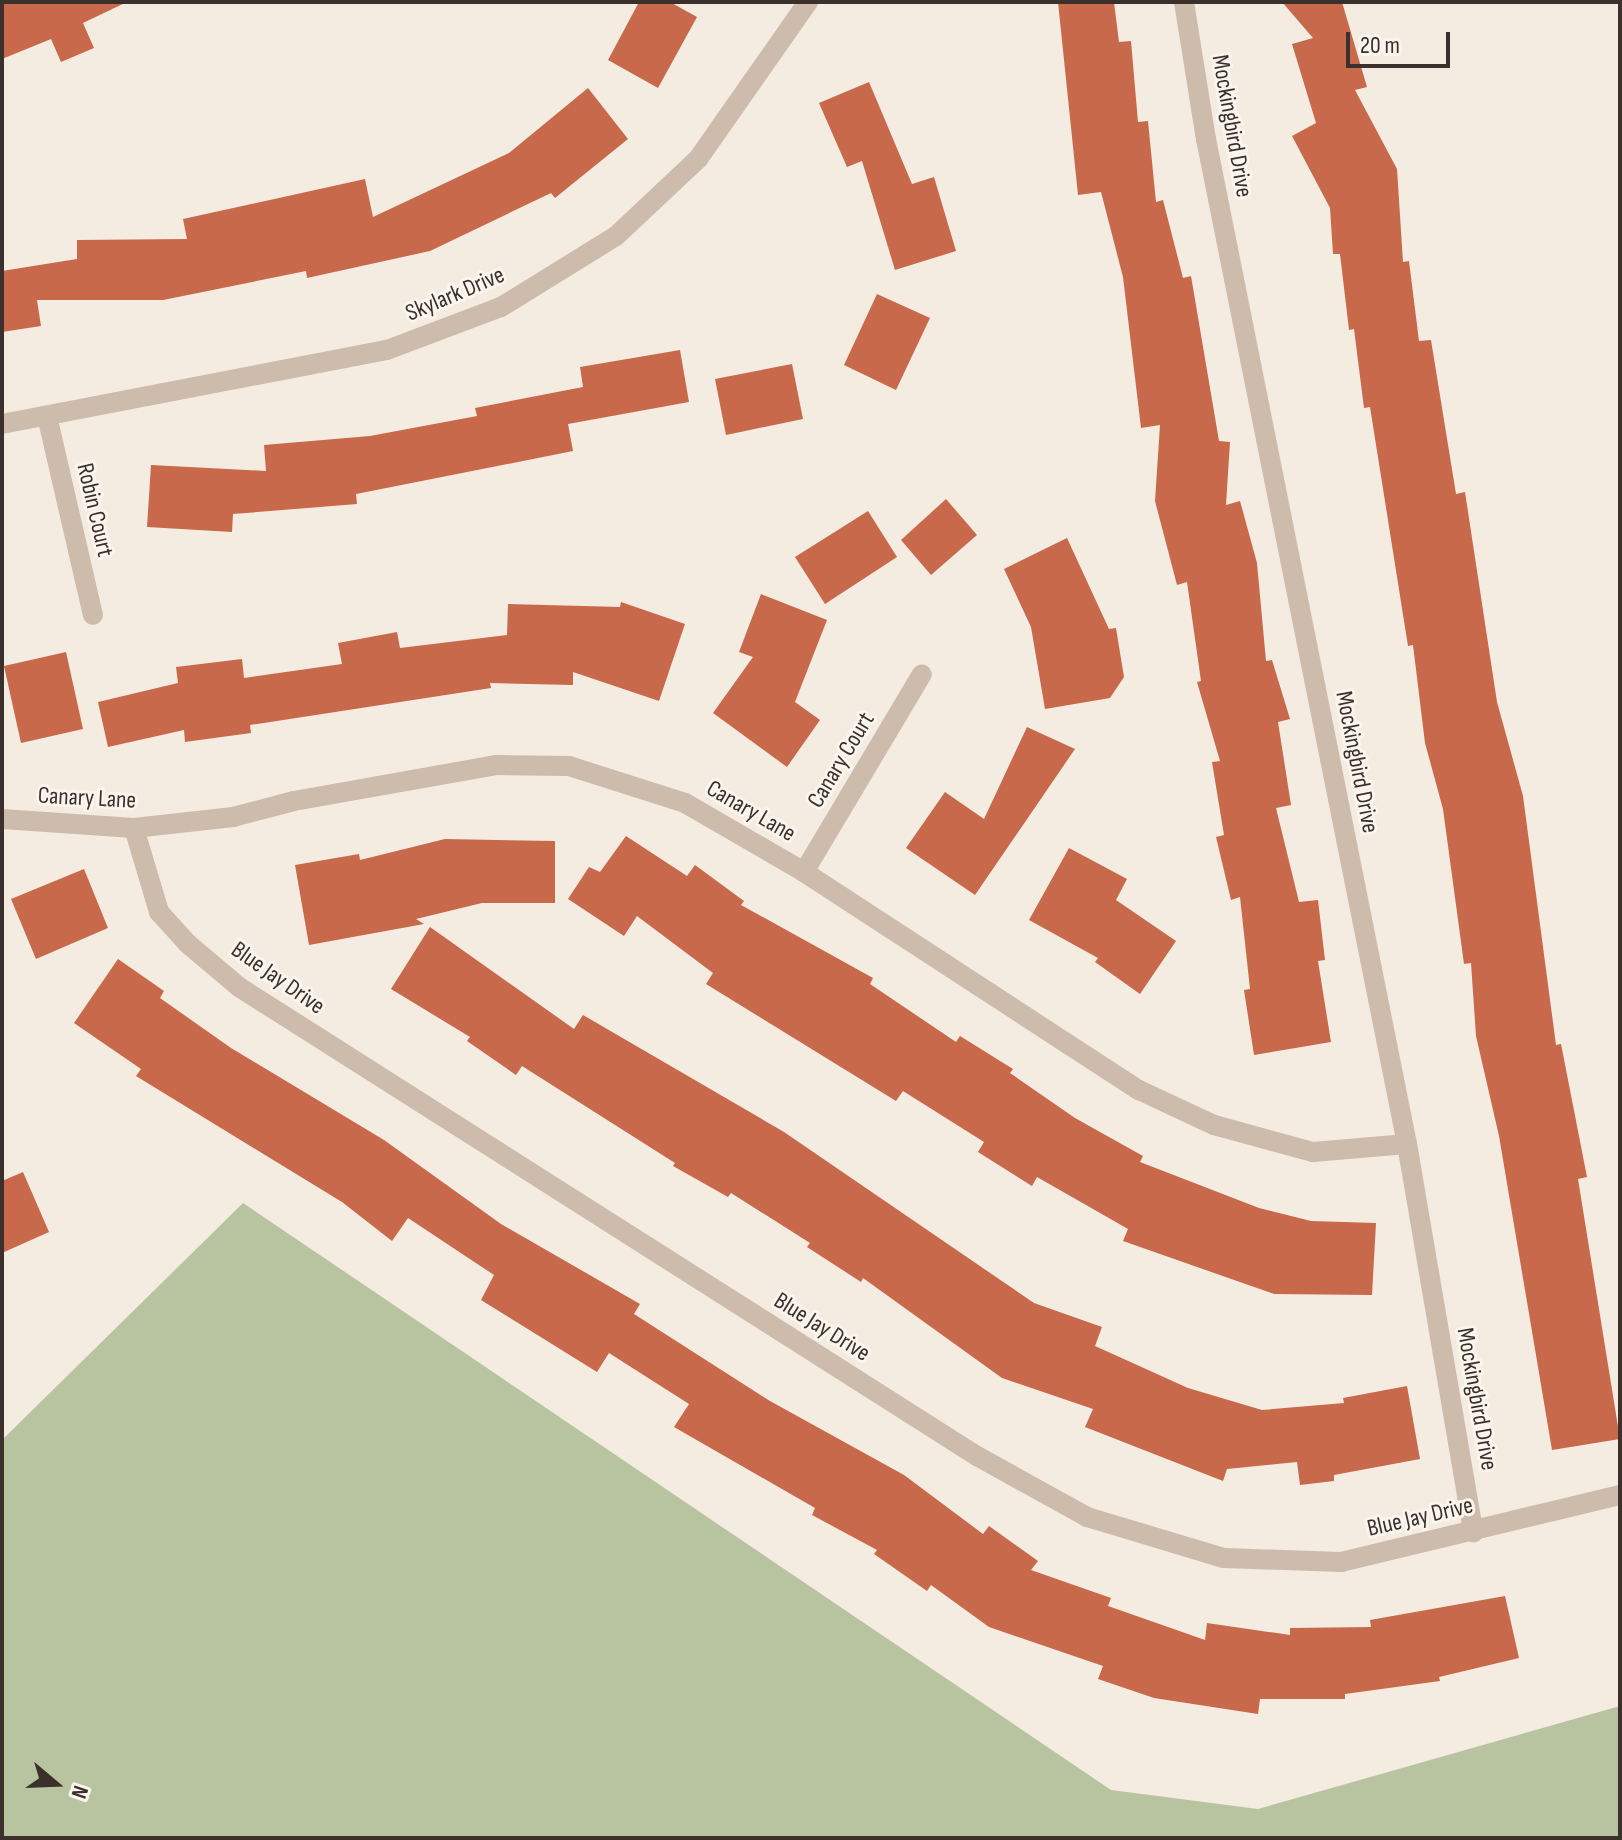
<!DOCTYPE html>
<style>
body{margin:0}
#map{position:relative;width:1622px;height:1840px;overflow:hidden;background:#f4ebe1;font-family:"Sofia Sans Condensed",sans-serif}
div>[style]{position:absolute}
.green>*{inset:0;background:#b8c4a0}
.building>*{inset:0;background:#c8694b}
.street>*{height:20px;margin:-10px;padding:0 10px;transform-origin:10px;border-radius:10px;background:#cdbbac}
span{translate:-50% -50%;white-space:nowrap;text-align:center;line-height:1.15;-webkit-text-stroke:6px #fbf5ee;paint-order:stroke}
.street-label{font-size:24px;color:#3b302b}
.frame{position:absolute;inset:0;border:4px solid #3b302b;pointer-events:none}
.north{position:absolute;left:16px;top:1744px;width:80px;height:80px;-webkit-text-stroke:6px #fbf5ee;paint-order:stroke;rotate:109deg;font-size:22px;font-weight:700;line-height:32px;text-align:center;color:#3b302b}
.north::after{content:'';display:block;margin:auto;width:28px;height:36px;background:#3b302b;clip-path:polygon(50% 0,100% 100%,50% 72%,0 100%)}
.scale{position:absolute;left:1346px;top:32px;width:104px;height:36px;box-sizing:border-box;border:4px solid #3b302b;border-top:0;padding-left:10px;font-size:24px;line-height:28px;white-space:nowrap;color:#3b302b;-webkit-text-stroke:6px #fbf5ee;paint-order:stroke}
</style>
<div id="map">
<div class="green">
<div style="clip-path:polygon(243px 1203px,1111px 1790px,1258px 1809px,1620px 1706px,1620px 1838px,2px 1838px,2px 1440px)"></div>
</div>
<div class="building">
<div style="clip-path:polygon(2px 2px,127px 2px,83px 23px,94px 48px,61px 62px,51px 39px,2px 59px)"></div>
<div style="clip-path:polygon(639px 2px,670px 2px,697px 17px,658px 88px,608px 60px)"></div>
<div style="clip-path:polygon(1058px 2px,1114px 2px,1119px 42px,1131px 41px,1138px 122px,1148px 121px,1156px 202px,1163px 200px,1183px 278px,1191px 276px,1219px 441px,1230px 442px,1226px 505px,1240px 501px,1257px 563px,1266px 661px,1272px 660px,1290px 719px,1278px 722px,1291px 805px,1276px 808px,1299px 902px,1318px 900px,1325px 960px,1318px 961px,1331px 1042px,1254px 1055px,1244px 990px,1250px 989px,1240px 897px,1231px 900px,1216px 837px,1224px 835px,1212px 762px,1220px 761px,1197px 682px,1201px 681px,1187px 582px,1177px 585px,1155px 501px,1160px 425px,1141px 428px,1123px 277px,1101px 192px,1078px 195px)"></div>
<div style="clip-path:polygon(1282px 2px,1342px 2px,1367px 87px,1355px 90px,1397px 169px,1403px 262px,1409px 261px,1419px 341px,1431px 340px,1456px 494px,1465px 492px,1497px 702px,1523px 796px,1556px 1045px,1561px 1044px,1587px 1177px,1578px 1179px,1620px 1439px,1552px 1450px,1499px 1136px,1476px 1036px,1471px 963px,1464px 964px,1443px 809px,1425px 743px,1413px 645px,1408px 646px,1370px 407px,1364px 408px,1354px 329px,1349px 330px,1340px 254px,1333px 254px,1330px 208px,1292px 136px,1316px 123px,1292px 44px,1313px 38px)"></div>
<div style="clip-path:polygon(869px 82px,912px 184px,934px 177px,956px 251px,895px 270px,862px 161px,847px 167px,819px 103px)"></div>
<div style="clip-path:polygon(588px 88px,628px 139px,555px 198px,551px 193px,430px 251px,307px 278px,306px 271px,163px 300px,37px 300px,41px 326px,2px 332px,2px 271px,77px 259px,77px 240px,187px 239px,183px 219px,365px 179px,373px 217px,509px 153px)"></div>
<div style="clip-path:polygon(877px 294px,930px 318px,896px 390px,844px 365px)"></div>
<div style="clip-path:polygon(680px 350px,689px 402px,568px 424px,573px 451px,356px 494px,357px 504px,233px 514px,232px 532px,147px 527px,151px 465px,266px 471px,264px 445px,370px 436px,477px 416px,475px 408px,583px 387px,580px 367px)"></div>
<div style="clip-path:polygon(792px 364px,803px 419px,726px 435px,715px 379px)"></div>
<div style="clip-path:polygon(946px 499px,977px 535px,931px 575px,901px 540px)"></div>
<div style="clip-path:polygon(868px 511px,897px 557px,825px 604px,795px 557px)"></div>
<div style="clip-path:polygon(1067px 538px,1109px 629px,1116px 628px,1124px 677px,1110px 698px,1045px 709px,1031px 627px,1004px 569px)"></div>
<div style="clip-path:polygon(761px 594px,827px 620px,795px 702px,820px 720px,787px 767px,713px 713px,753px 657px,739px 652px)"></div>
<div style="clip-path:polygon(621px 602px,685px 624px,659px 701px,573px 672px,573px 685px,490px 683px,491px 688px,250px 725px,251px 733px,185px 742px,184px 730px,108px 747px,98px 702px,178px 683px,176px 667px,242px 659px,244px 678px,342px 664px,338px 643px,397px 632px,400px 648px,507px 635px,508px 604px,620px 607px)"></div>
<div style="clip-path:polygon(66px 652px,83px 729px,21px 743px,4px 666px)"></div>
<div style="clip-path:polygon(1027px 727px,1075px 749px,975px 895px,906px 848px,945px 792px,984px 819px)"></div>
<div style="clip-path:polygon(626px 836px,687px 876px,695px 865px,744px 901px,741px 905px,873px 978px,870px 984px,956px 1042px,960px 1036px,1013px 1069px,1010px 1073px,1075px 1118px,1143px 1156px,1140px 1162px,1259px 1208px,1311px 1221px,1376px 1223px,1372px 1295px,1274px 1294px,1123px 1241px,1128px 1229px,1037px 1177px,1032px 1186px,978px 1152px,984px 1142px,903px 1091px,896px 1101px,706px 984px,713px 973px,637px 916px,624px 936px,568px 899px,589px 867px,600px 872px)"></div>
<div style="clip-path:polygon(445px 839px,555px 841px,555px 903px,482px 903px,416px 919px,424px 924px,309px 945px,295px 865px,359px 854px,360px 860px)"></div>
<div style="clip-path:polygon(1069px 848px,1127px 879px,1116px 900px,1176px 941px,1140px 994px,1095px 962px,1098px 958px,1029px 920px)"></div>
<div style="clip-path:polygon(84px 869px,108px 928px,36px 959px,11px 899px)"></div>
<div style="clip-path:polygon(430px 927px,574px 1029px,583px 1015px,784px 1132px,1034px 1303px,1102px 1327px,1095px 1346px,1188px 1388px,1262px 1410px,1344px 1403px,1343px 1398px,1407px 1386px,1420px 1459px,1334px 1475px,1334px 1481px,1300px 1485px,1297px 1462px,1227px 1469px,1223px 1481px,1085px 1427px,1093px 1409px,1002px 1378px,863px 1278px,861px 1282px,807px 1247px,810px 1243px,731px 1193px,728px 1197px,673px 1166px,675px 1163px,522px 1066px,516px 1075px,467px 1041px,470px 1037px,391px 989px)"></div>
<div style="clip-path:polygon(118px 959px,164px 991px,160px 998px,231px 1048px,384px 1140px,501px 1224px,640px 1304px,634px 1314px,770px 1401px,904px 1475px,983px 1534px,989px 1526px,1038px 1561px,1031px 1570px,1111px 1598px,1108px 1606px,1205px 1640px,1207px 1623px,1290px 1635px,1290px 1628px,1371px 1627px,1370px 1620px,1505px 1596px,1519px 1658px,1439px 1677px,1440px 1681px,1345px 1694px,1345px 1699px,1260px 1699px,1258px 1714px,1154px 1698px,1098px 1679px,1103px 1666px,989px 1627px,931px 1585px,927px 1591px,874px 1554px,877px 1550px,812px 1515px,815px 1508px,674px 1427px,689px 1404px,609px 1353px,597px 1372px,481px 1300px,494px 1275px,408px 1218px,392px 1241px,342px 1202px,136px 1076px,141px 1069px,74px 1023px)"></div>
<div style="clip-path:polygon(23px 1172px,49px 1232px,2px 1253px,2px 1181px)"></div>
</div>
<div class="street">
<div style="left:1184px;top:2px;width:139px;rotate:80.9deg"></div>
<div style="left:1206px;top:139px;width:1025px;rotate:78.69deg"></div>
<div style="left:1407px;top:1144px;width:394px;rotate:80.3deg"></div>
<div style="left:47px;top:416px;width:204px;rotate:77deg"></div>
<div style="left:2px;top:424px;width:392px;rotate:-10.9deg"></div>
<div style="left:387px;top:350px;width:122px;rotate:-20.7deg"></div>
<div style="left:501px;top:307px;width:135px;rotate:-31.7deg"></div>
<div style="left:616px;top:236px;width:112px;rotate:-43.2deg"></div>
<div style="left:698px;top:159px;width:192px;rotate:-55deg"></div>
<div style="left:2px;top:819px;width:132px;rotate:3.9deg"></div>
<div style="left:134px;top:828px;width:100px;rotate:-6.3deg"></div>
<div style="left:233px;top:817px;width:63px;rotate:-14.7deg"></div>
<div style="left:294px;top:801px;width:205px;rotate:-10.1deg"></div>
<div style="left:496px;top:765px;width:73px;rotate:0.8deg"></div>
<div style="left:569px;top:766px;width:122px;rotate:17.7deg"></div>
<div style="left:685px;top:803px;width:138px;rotate:30.1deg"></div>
<div style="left:804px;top:872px;width:400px;rotate:33.1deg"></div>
<div style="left:1139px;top:1090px;width:83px;rotate:25deg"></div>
<div style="left:1214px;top:1125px;width:103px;rotate:15.3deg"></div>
<div style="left:1313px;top:1152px;width:94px;rotate:-4.9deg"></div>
<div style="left:134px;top:828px;width:88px;rotate:73.4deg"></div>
<div style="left:159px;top:912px;width:43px;rotate:47.8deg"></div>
<div style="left:188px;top:944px;width:67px;rotate:40.1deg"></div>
<div style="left:239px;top:987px;width:874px;rotate:32.44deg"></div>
<div style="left:977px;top:1456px;width:126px;rotate:29deg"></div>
<div style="left:1087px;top:1517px;width:143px;rotate:16.7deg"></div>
<div style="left:1224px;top:1558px;width:117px;rotate:2deg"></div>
<div style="left:1341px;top:1562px;width:287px;rotate:-13.5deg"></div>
<div style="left:804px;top:872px;width:230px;rotate:-59.2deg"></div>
</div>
<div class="street-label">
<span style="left:1232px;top:126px;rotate:80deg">Mockingbird Drive</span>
<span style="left:455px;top:294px;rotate:-23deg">Skylark Drive</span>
<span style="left:95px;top:510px;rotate:77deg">Robin Court</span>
<span style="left:841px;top:760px;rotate:-59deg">Canary Court</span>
<span style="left:1357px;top:762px;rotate:79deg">Mockingbird Drive</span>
<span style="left:87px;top:798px;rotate:3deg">Canary Lane</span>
<span style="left:751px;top:811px;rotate:30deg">Canary Lane</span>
<span style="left:278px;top:978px;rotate:35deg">Blue Jay Drive</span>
<span style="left:822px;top:1327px;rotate:32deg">Blue Jay Drive</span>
<span style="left:1477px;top:1399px;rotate:80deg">Mockingbird Drive</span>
<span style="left:1420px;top:1517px;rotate:-13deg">Blue Jay Drive</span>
</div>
<div class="frame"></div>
<div class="north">N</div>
<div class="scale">20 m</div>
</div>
